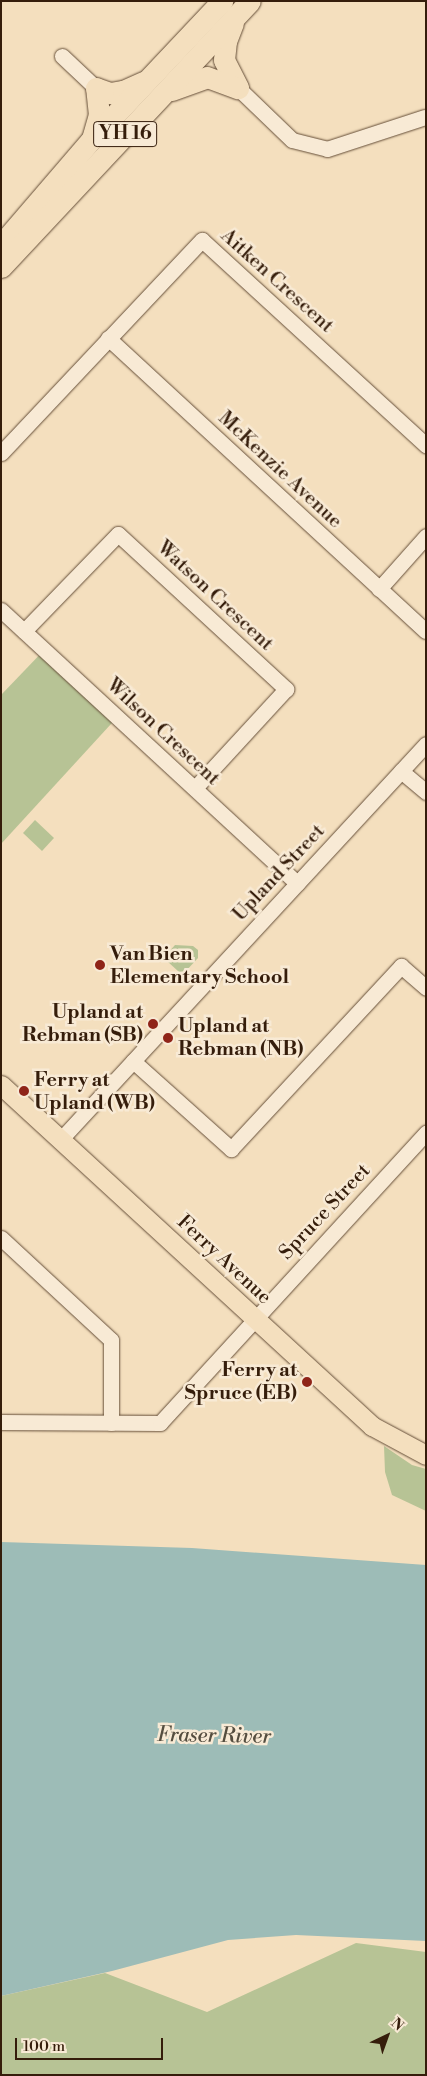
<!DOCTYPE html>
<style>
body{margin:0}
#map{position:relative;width:427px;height:2076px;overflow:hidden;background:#f4dfbe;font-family:"Libre Bodoni",serif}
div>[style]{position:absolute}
.green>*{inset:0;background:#b7c395}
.water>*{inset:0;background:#9dbcb7}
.roads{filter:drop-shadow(0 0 1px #654e38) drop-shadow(0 0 1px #654e38)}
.minor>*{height:15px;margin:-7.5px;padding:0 7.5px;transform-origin:7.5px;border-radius:7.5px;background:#f8ead5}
.major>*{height:19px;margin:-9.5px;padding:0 9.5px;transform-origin:9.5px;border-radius:9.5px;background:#f4dfbe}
.highway>*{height:21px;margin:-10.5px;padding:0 10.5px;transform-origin:10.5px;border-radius:10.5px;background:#f4dfbe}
.dots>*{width:14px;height:14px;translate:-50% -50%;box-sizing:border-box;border:2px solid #f8ead5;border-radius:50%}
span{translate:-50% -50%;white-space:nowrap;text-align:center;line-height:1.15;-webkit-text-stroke:5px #f8ead5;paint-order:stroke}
.shield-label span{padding:1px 4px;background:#f8ead5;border:1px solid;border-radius:4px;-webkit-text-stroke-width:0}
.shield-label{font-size:19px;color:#351d0b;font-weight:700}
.street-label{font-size:20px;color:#351d0b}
.poi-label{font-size:20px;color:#351d0b;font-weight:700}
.left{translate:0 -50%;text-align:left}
.right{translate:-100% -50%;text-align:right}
.water-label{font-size:21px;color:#544d3f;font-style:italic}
.frame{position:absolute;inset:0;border:2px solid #351d0b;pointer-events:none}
.north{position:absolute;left:362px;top:2011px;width:50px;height:50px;-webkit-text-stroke:4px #f8ead5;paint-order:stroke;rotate:42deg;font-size:14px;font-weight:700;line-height:20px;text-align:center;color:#351d0b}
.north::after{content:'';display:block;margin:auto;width:18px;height:22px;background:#351d0b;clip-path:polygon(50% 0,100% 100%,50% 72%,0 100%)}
.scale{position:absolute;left:15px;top:2038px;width:148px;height:22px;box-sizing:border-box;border:2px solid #351d0b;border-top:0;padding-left:6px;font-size:15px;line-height:18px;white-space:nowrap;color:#351d0b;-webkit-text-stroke:4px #f8ead5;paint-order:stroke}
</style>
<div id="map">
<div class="green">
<div style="clip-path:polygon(48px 646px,122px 712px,1px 844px,1px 695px)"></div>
<div style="clip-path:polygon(35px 820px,54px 838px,42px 851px,23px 833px)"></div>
<div style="clip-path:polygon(175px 945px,193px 946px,198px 950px,198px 958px,185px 972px,179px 972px,167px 961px,167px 954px)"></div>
<div style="clip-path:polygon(384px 1446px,412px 1465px,426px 1469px,426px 1511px,392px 1495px,385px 1472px)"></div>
<div style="clip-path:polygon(356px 1943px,426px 1952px,426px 2075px,1px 2075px,1px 1996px,105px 1973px,207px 2012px)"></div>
</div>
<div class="water">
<div style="clip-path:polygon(1px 1542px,192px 1548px,426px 1565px,426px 1941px,296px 1935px,228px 1940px,112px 1971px,1px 1996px)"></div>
</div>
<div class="roads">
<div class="minor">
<div style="left:62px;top:56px;width:47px;rotate:43.3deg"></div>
<div style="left:238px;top:88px;width:75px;rotate:43.9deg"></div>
<div style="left:292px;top:140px;width:36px;rotate:14deg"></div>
<div style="left:327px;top:149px;width:103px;rotate:-18.1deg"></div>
<div style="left:108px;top:338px;width:432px;rotate:42.7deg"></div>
<div style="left:1px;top:453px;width:293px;rotate:-46.7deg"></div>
<div style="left:202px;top:240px;width:304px;rotate:42.5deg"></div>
<div style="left:379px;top:589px;width:71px;rotate:-48.4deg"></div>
<div style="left:1px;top:610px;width:403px;rotate:42.7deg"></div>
<div style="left:24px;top:631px;width:135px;rotate:-45.9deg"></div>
<div style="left:118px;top:534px;width:229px;rotate:42.7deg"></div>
<div style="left:286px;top:689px;width:134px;rotate:132.6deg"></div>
<div style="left:401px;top:771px;width:33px;rotate:40deg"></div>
<div style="left:133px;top:1061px;width:132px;rotate:41.9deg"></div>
<div style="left:231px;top:1149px;width:250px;rotate:-47.1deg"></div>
<div style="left:401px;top:966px;width:33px;rotate:41deg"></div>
<div style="left:61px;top:1139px;width:538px;rotate:-47.26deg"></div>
<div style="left:1px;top:1238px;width:150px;rotate:42.8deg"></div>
<div style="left:111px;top:1340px;width:83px;rotate:90deg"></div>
<div style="left:1px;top:1422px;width:159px;rotate:0.4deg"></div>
<div style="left:160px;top:1423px;width:394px;rotate:-47.5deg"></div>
</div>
<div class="major">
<div style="left:1px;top:1085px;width:504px;rotate:42.59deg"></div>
<div style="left:372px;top:1426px;width:61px;rotate:28.2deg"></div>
</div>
<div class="highway">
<div style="left:233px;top:23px;width:19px;rotate:111deg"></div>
<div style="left:226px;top:41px;width:19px;rotate:96deg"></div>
<div style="left:224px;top:60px;width:31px;rotate:63deg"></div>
<div style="left:96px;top:88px;width:15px;rotate:20deg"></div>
<div style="left:110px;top:93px;width:13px;rotate:-9deg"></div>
<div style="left:123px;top:91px;width:22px;rotate:-24deg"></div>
<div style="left:172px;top:90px;width:37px;rotate:-20deg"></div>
<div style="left:207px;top:77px;width:33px;rotate:20deg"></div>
<div style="left:92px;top:139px;width:25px;rotate:-74deg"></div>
<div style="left:99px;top:115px;width:27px;rotate:-96deg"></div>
<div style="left:1px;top:245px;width:140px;rotate:-49.4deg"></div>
<div style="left:92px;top:139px;width:190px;rotate:-46.7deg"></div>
<div style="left:1px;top:267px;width:364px;rotate:-46.9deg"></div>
</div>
</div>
<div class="dots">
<div style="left:100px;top:965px;background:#8f2418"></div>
<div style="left:153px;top:1024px;background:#8f2418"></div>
<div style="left:168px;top:1038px;background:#8f2418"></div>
<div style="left:24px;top:1091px;background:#8f2418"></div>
<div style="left:307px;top:1382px;background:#8f2418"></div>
</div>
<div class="shield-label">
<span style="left:125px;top:134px">YH 16</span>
</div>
<div class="street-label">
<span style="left:277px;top:281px;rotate:42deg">Aitken Crescent</span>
<span style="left:280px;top:470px;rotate:43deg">McKenzie Avenue</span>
<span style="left:215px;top:596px;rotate:43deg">Watson Crescent</span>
<span style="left:163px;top:732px;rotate:43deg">Wilson Crescent</span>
<span style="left:279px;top:873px;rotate:-47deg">Upland Street</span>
<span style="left:325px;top:1212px;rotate:-47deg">Spruce Street</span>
<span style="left:224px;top:1260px;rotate:43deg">Ferry Avenue</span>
</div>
<div class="poi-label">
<span class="left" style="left:110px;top:966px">Van Bien<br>Elementary School</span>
<span class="right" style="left:143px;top:1024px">Upland at<br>Rebman (SB)</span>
<span class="left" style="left:178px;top:1038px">Upland at<br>Rebman (NB)</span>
<span class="left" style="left:34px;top:1092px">Ferry at<br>Upland (WB)</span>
<span class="right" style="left:297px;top:1382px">Ferry at<br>Spruce (EB)</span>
</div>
<div class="water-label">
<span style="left:214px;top:1736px;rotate:1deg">Fraser River</span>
</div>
<div class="frame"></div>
<div class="north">N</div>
<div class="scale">100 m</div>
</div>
